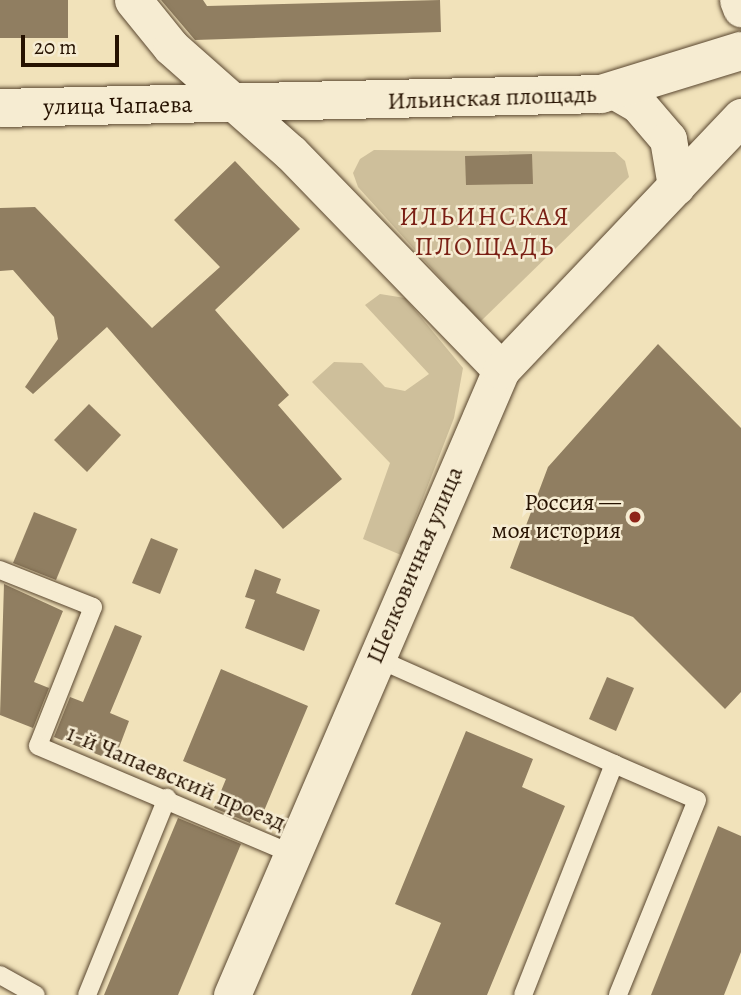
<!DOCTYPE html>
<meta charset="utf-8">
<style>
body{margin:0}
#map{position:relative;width:741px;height:995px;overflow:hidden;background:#f1e2ba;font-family:Alegreya,serif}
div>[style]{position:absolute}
.green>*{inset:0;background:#cebf9b}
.building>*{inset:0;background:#907e61}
.roads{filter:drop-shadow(0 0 2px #59462f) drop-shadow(0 0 2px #59462f)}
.service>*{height:18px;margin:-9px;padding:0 9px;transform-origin:9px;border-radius:9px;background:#f6ecd2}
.minor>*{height:37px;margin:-18.5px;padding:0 18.5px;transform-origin:18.5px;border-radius:18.5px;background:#f6ecd2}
.tertiary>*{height:38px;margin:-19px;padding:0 19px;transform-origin:19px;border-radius:19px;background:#f6ecd2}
.dots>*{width:19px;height:19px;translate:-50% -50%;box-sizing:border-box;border:4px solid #f6ecd2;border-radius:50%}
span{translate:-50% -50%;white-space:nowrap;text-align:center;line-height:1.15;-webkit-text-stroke:5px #f6ecd2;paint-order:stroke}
.street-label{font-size:24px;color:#261201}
.poi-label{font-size:24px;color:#261201}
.right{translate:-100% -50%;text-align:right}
.neighbourhood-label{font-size:26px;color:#7a1f14;letter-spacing:2px}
.scale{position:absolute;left:21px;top:35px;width:98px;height:32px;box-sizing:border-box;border:4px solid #261201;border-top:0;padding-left:9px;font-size:21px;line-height:24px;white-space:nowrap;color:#261201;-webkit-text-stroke:5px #f6ecd2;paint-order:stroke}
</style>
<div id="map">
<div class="green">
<div style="clip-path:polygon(374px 150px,615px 152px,625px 161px,629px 177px,480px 322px,358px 187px,353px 173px,360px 159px)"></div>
<div style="clip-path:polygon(380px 294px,405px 298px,463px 368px,454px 418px,401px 555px,363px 539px,390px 463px,312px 382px,334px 362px,362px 363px,385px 387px,405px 391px,429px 374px,365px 305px)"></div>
</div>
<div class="building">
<div style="clip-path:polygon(0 0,68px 0,68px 38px,0 38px)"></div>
<div style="clip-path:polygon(161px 0,203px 0,207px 6px,440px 0,441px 32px,195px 40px)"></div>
<div style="clip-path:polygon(532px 154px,533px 184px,466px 185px,465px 156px)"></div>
<div style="clip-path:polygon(235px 161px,300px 229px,215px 310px,289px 395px,278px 405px,342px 479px,283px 529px,107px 327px,33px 394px,25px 387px,58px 339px,54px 317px,13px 270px,0 271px,0 208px,35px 207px,152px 328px,220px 267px,174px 220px)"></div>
<div style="clip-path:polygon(658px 344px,741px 428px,741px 692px,725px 709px,633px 617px,510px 568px,548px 467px)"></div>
<div style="clip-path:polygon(89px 404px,121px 435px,87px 472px,54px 440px)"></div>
<div style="clip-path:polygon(34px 512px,77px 529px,56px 580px,13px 563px)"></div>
<div style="clip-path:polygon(151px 538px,178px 549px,160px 594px,132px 583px)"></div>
<div style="clip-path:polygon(255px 569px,281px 579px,276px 593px,320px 610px,304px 651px,245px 628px,255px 600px,245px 597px)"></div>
<div style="clip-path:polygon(4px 584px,63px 611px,34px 682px,49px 688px,33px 728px,0 715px)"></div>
<div style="clip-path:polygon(115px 625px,142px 636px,110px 713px,129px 721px,114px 761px,54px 737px,70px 697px,83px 702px)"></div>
<div style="clip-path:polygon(221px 669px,308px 706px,261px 818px,253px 815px,250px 823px,214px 808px,226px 779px,183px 761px)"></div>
<div style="clip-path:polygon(607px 677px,634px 688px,616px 731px,589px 719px)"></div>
<div style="clip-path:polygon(466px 731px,533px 759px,522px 787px,565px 806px,487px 995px,411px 995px,441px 923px,395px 904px)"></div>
<div style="clip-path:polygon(178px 818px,241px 844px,178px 995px,104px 995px)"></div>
<div style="clip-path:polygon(718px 826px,741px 836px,741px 952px,724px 995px,651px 995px)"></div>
</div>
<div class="roads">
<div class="service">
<div style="left:0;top:570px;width:100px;rotate:21.7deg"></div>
<div style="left:93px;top:607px;width:149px;rotate:111.6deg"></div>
<div style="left:38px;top:746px;width:277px;rotate:23deg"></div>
<div style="left:376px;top:658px;width:261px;rotate:24deg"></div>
<div style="left:614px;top:764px;width:248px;rotate:111.5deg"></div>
<div style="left:614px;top:764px;width:90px;rotate:23.4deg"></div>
<div style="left:697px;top:800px;width:210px;rotate:112.1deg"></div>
<div style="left:0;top:975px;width:41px;rotate:29.1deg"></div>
<div style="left:87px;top:995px;width:213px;rotate:-67.9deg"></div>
</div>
<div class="minor">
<div style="left:133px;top:0;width:60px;rotate:51deg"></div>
<div style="left:171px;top:47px;width:160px;rotate:41.5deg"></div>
<div style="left:291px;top:153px;width:302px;rotate:45.9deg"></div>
<div style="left:738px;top:0;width:9px;rotate:69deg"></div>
<div style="left:617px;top:92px;width:24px;rotate:30deg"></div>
<div style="left:638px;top:104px;width:46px;rotate:49.4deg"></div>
<div style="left:668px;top:139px;width:48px;rotate:80.3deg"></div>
<div style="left:232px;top:995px;width:680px;rotate:-66.71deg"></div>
<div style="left:501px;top:370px;width:349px;rotate:-46.5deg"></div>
</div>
<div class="tertiary">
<div style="left:0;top:108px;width:601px;rotate:-1.33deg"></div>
<div style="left:601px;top:94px;width:146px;rotate:-17.1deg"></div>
</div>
</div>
<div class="dots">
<div style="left:635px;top:517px;background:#8f2418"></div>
</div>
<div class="street-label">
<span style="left:492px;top:98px;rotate:-2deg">Ильинская площадь</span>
<span style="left:118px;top:106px;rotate:-1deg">улица Чапаева</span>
<span style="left:415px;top:565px;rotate:-67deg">Шелковичная улица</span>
<span style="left:176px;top:778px;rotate:23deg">1-й Чапаевский проезд</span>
</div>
<div class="poi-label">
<span class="right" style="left:621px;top:517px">Россия —<br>моя история</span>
</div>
<div class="neighbourhood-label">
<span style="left:485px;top:232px">ИЛЬИНСКАЯ<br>ПЛОЩАДЬ</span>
</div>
<div class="scale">20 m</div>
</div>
